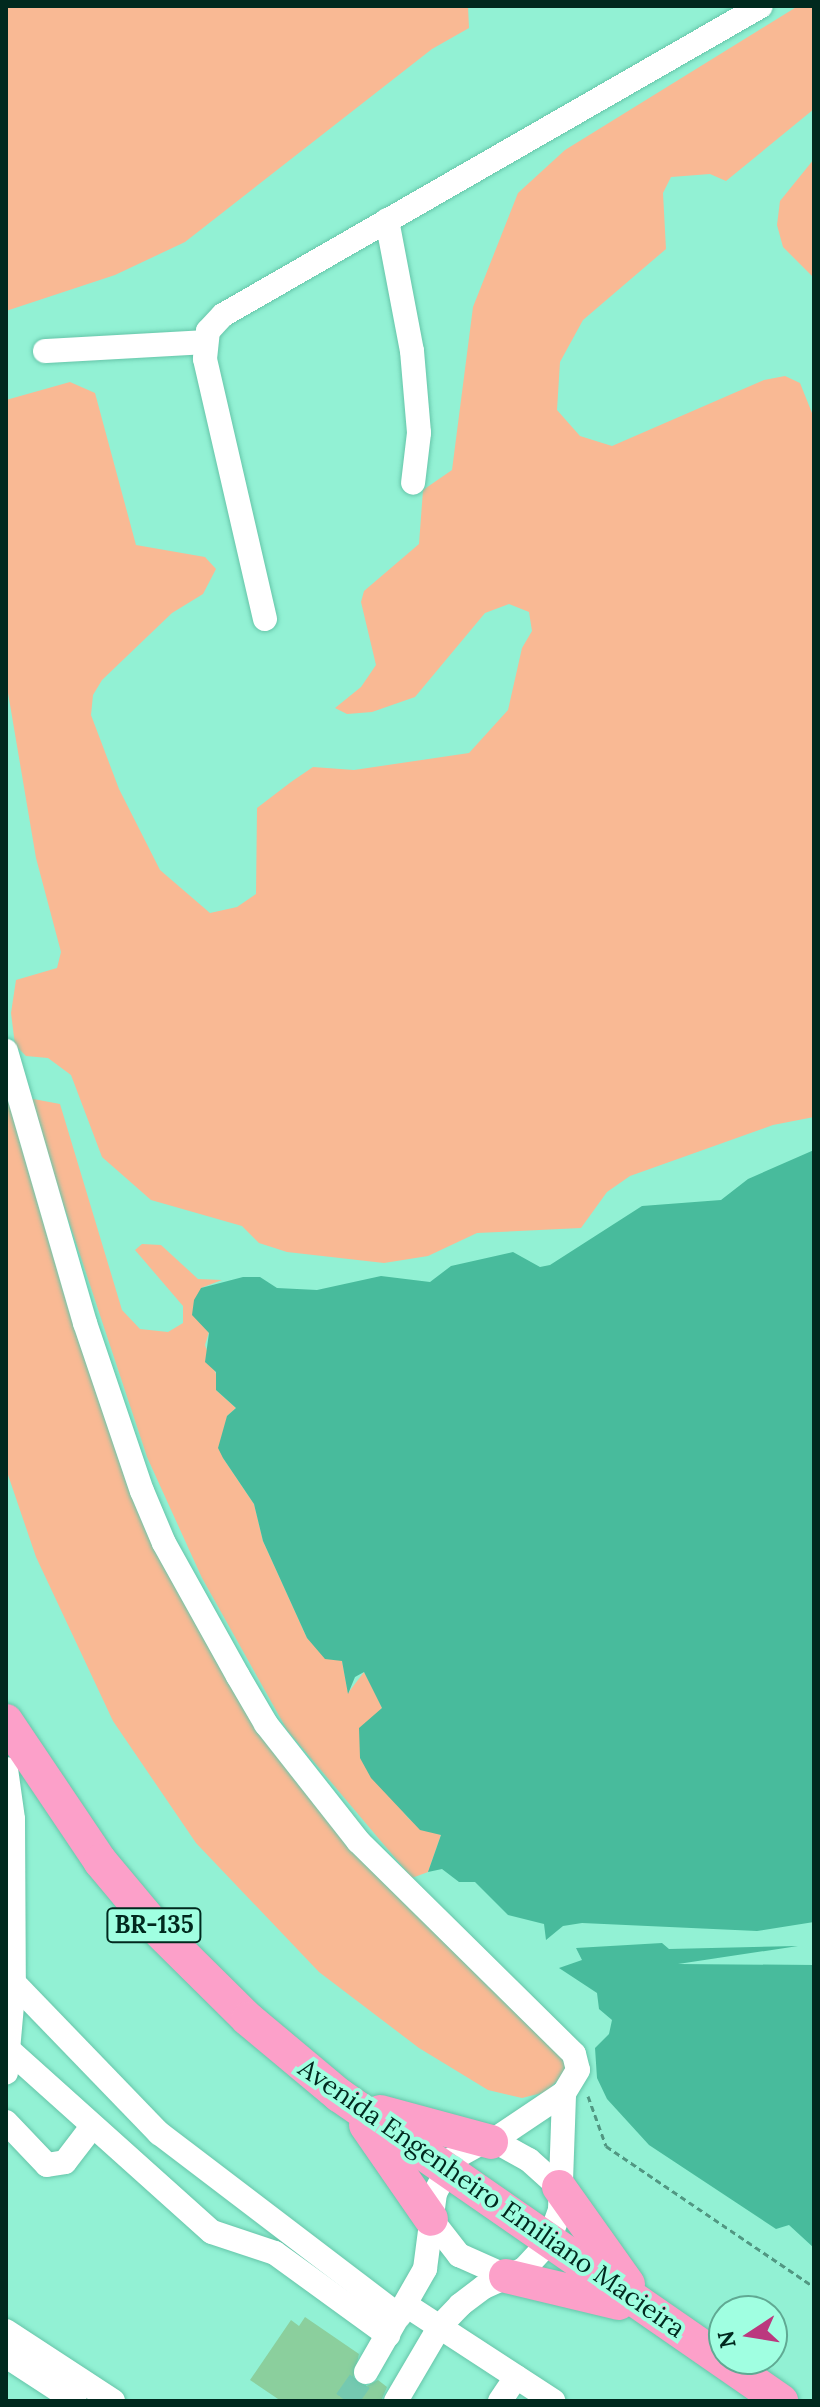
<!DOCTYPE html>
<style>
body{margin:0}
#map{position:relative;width:820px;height:2407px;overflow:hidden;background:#92f1d4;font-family:Lora,serif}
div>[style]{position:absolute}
.green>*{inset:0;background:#f9b994}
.water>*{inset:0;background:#48bb9c}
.building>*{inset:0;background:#8bcf9d}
.minor-tunnel>*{height:24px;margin-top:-12px;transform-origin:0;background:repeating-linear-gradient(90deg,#75c9b0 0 24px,transparent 0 36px)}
.path>*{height:3px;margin-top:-1.5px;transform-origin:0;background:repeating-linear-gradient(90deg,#519782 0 6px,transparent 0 10px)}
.roads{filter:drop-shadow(0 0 2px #66c5a9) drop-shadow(0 0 2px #66c5a9)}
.minor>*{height:24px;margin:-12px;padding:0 12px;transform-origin:12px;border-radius:12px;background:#fff}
.highway>*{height:34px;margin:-17px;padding:0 17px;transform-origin:17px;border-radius:17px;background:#fca0c9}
span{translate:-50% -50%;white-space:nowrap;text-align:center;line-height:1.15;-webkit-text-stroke:8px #a0ffe1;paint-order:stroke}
.shield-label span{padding:2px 6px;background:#a0ffe1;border:2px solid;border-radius:6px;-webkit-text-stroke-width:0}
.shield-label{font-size:24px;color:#00291e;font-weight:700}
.street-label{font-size:26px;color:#00291e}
.frame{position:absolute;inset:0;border:8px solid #00291e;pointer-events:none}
.north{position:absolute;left:708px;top:2295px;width:80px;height:80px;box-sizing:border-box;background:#a0ffe1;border:2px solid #60a993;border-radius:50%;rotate:258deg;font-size:22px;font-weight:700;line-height:32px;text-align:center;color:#00291e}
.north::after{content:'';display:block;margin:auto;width:28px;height:36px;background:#bb387e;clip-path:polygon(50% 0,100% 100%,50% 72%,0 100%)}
</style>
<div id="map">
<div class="green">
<div style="clip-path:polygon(6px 6px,468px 6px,469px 28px,432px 49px,185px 242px,115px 275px,6px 311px)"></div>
<div style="clip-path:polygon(798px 6px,814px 6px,814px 109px,726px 181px,710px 174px,671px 177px,663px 193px,666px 249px,583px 320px,560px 362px,557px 410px,580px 436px,612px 446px,764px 380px,785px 376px,800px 383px,814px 418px,814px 1117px,773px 1125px,630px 1176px,607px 1192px,581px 1228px,477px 1233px,428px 1256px,384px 1263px,287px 1252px,259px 1243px,242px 1226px,151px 1200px,102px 1157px,71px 1075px,48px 1058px,26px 1056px,15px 1045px,11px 1013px,16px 980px,57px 968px,61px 952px,36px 858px,6px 681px,6px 400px,70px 382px,95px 393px,136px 545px,205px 557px,216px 569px,203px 594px,172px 613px,102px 680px,93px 695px,91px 715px,119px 789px,160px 870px,210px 913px,237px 907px,256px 894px,257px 808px,291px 782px,313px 767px,354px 770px,469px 753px,508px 710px,522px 648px,532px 631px,529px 612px,509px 604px,485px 613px,415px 697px,372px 712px,347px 714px,335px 708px,361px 687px,376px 665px,361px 602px,364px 591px,419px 544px,423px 490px,452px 470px,473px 307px,518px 193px,565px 150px)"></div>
<div style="clip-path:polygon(814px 159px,814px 278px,783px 247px,777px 225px,780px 201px)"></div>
<div style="clip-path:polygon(6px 1080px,139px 1500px,283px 1759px,567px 2054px,565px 2073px,546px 2092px,522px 2098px,488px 2090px,419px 2048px,319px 1972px,196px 1843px,113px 1721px,36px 1557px,6px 1469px)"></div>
<div style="clip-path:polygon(28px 1098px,60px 1104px,122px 1310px,140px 1329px,168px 1332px,183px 1323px,183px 1306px,135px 1250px,142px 1244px,161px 1245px,198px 1279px,222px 1280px,201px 1288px,209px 1332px,205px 1345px,219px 1382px,216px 1390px,236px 1408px,227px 1416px,223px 1458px,254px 1504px,263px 1541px,307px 1638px,342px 1661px,348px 1693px,364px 1672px,372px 1686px,382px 1708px,367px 1726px,360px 1758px,409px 1819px,441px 1835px,428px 1872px,412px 1878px,287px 1730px,202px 1578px,147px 1457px)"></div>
</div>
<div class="water">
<div style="clip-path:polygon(814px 1150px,814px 1922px,757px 1931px,582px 1923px,563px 1926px,546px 1940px,544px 1924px,508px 1915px,475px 1882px,459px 1882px,442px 1869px,428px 1872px,441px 1835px,420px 1830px,371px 1778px,360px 1758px,359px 1728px,382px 1708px,364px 1672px,355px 1677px,348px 1694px,342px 1661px,325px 1659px,307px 1638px,263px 1541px,254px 1504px,223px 1458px,218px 1448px,227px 1416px,236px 1408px,216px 1390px,216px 1372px,205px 1362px,209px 1333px,192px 1315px,194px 1300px,201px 1288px,243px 1277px,260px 1277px,277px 1288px,317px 1290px,381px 1276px,430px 1282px,451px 1266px,513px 1252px,540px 1267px,550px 1265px,642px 1206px,721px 1200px,748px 1179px)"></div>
<div style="clip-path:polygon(662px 1943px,669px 1949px,798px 1946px,678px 1964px,814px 1965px,814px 2248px,789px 2225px,776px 2229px,649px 2145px,607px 2099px,597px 2078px,595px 2048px,609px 2034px,612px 2020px,599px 2009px,597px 1993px,559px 1968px,582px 1960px,576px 1948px)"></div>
</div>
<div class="building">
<div style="clip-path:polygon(305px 2317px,359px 2354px,353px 2379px,365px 2387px,378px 2380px,387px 2387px,381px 2401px,281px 2401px,250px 2380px,291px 2320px,299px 2326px)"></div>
</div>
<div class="minor-tunnel">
<div style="left:346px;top:2401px;width:35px;rotate:-55deg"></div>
</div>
<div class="path">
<div style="left:588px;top:2096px;width:53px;rotate:70.2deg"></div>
<div style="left:606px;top:2146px;width:251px;rotate:34.1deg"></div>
</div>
<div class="roads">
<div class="minor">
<div style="left:387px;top:220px;width:133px;rotate:79.2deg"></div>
<div style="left:412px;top:351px;width:82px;rotate:85.1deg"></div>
<div style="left:419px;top:433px;width:50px;rotate:96.8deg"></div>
<div style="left:45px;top:351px;width:159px;rotate:-3.2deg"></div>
<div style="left:265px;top:619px;width:267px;rotate:-103deg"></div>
<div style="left:205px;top:359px;width:28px;rotate:-84deg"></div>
<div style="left:208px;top:331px;width:22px;rotate:-47deg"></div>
<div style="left:223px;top:315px;width:620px;rotate:-29.87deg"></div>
<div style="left:6px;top:1051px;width:283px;rotate:73.8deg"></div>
<div style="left:85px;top:1323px;width:177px;rotate:71.3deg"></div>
<div style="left:142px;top:1491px;width:56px;rotate:67.1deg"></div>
<div style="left:164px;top:1543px;width:152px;rotate:60.9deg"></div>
<div style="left:238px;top:1676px;width:56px;rotate:59.7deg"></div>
<div style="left:266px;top:1724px;width:149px;rotate:51.8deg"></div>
<div style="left:358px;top:1841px;width:303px;rotate:44.6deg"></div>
<div style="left:574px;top:2054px;width:16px;rotate:76deg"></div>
<div style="left:578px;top:2070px;width:27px;rotate:121deg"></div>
<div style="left:564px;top:2093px;width:88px;rotate:146.1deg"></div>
<div style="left:6px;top:1769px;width:50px;rotate:82deg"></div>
<div style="left:13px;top:1819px;width:164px;rotate:89.7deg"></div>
<div style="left:14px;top:1983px;width:90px;rotate:95.1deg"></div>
<div style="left:14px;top:1983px;width:209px;rotate:46deg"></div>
<div style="left:159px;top:2133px;width:302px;rotate:37.3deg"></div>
<div style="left:10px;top:2051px;width:271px;rotate:41.9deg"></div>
<div style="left:212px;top:2232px;width:66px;rotate:18.4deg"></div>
<div style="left:275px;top:2253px;width:140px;rotate:36deg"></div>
<div style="left:6px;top:2122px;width:59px;rotate:46.4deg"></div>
<div style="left:47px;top:2165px;width:18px;rotate:-9deg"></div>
<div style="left:65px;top:2162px;width:43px;rotate:-52.6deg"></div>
<div style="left:431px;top:2219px;width:46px;rotate:52.1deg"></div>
<div style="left:459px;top:2255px;width:51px;rotate:24.1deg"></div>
<div style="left:406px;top:2305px;width:176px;rotate:33.1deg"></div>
<div style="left:6px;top:2331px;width:128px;rotate:33.2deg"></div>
<div style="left:6px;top:2356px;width:82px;rotate:33.1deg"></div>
<div style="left:366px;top:2372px;width:119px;rotate:-60.2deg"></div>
<div style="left:425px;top:2269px;width:77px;rotate:-82.5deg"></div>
<div style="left:435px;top:2193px;width:40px;rotate:-62deg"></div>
<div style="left:454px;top:2158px;width:31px;rotate:-29deg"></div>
<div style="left:481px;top:2143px;width:19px;rotate:3deg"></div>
<div style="left:500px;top:2144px;width:33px;rotate:29deg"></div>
<div style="left:529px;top:2160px;width:40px;rotate:42deg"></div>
<div style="left:396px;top:2401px;width:87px;rotate:-59.6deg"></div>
<div style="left:440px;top:2326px;width:29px;rotate:-46deg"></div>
<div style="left:460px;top:2305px;width:30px;rotate:-37deg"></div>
<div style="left:484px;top:2287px;width:44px;rotate:-24.2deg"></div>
<div style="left:524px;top:2269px;width:35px;rotate:-47deg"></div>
<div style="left:548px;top:2243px;width:35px;rotate:-70deg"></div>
<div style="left:560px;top:2210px;width:117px;rotate:-88deg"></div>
<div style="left:500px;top:2401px;width:29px;rotate:-56deg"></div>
</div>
<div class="highway">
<div style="left:6px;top:1721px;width:169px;rotate:56.1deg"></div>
<div style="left:100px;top:1861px;width:87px;rotate:50.1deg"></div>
<div style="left:156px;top:1928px;width:129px;rotate:44.7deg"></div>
<div style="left:248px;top:2019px;width:119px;rotate:39.9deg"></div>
<div style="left:339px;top:2095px;width:538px;rotate:34.7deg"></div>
<div style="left:380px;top:2112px;width:115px;rotate:15.1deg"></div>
<div style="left:366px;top:2125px;width:114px;rotate:55.3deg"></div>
<div style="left:559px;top:2187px;width:119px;rotate:54.6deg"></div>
<div style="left:506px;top:2276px;width:116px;rotate:13.4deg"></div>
</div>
</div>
<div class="shield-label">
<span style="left:154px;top:1925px">BR-135</span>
</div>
<div class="street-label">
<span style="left:492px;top:2198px;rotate:35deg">Avenida Engenheiro Emiliano Macieira</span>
</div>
<div class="frame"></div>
<div class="north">N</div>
</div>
